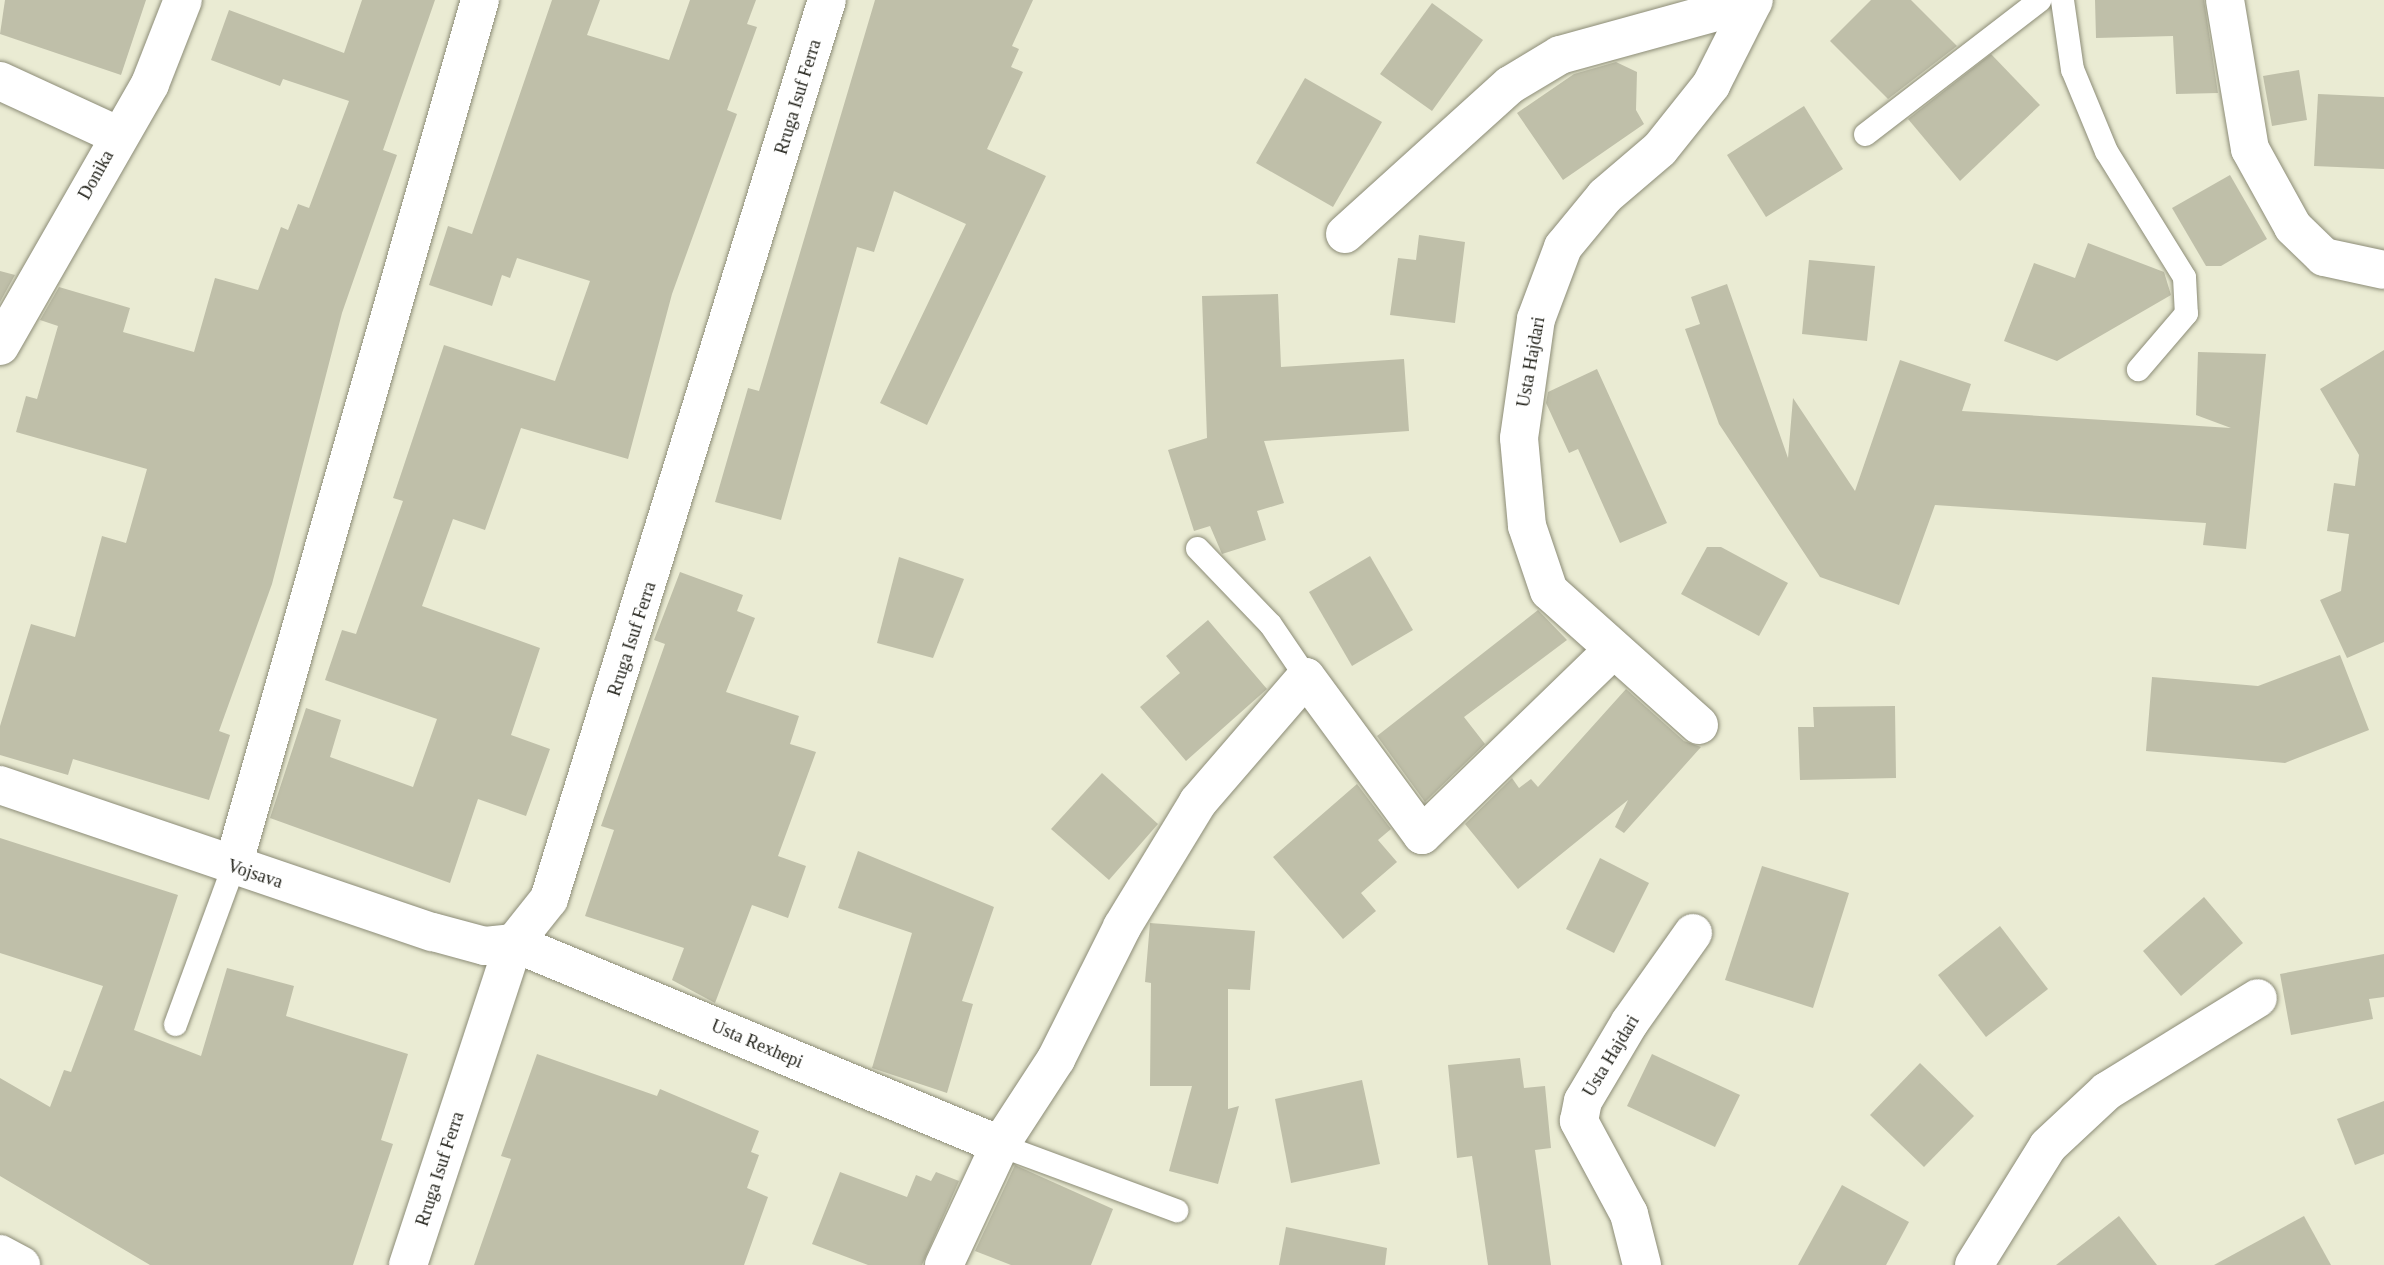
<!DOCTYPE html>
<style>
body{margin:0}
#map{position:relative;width:2384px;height:1265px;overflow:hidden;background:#eaebd3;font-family:"Times New Roman",serif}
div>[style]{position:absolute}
.building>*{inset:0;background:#bfbfa9}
.roads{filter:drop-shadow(0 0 2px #8c8c77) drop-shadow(0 0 2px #8c8c77)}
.lane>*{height:23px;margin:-11.5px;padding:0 11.5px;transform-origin:11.5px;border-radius:11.5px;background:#fff}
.street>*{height:38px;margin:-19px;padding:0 19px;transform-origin:19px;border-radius:19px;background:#fff}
span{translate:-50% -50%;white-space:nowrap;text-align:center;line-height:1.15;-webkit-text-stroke:5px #fff;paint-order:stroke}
.street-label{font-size:18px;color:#1f1f17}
</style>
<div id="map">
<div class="building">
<div style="clip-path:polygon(5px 0,146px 0,121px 75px,0 34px)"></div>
<div style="clip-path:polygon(362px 0,435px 0,383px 150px,397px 155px,342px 313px,272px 584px,219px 731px,230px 735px,209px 800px,73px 759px,68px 775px,0 755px,0 726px,31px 624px,75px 637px,102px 536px,126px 543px,147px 469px,16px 432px,26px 396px,37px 399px,58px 326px,40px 320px,59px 287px,130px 308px,123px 332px,194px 352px,215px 278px,258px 290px,281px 227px,288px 230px,298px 204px,309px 208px,349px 101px,283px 79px,280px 86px,211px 60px,229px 10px,344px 53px)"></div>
<div style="clip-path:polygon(552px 0,600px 0,587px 35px,669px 60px,690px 0,756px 0,747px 24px,757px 27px,727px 110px,737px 114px,672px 294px,628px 459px,521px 428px,485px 530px,453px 519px,422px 606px,540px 648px,511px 735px,550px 749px,526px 816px,478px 799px,450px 883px,270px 818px,306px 708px,341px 720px,330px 757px,413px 787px,437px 719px,325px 680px,342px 630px,356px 634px,403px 501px,393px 498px,444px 345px,555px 381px,590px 281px,517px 258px,510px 278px,502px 275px,492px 306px,429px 285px,448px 226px,472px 234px)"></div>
<div style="clip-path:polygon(875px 0,1033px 0,1012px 46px,1019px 49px,1011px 67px,1023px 72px,987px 149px,1046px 176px,927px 425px,880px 403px,966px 224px,894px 191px,874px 252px,857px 247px,781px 520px,715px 502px,748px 388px,759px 391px)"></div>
<div style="clip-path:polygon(1871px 0,1911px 0,1957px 46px,1888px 99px,1830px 41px)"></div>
<div style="clip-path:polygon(2095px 0,2204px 0,2218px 93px,2176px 94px,2173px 36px,2096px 38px)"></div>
<div style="clip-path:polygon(1432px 3px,1483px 40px,1432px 111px,1380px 74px)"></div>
<div style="clip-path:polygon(1991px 54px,2040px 105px,1960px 181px,1908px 119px)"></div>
<div style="clip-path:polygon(1616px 62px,1637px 72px,1636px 110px,1644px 124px,1563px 180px,1517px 113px,1574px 74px)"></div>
<div style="clip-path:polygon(2299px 70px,2307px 120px,2272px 126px,2263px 76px)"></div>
<div style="clip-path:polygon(1305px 78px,1382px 122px,1333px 207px,1256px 163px)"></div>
<div style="clip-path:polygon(2318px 94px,2384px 97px,2384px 169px,2314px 166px)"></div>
<div style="clip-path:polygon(1804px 106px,1843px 169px,1766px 217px,1727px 155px)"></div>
<div style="clip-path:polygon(2230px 175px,2267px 239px,2221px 266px,2206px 266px,2172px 208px)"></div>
<div style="clip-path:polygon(1419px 235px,1465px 242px,1455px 323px,1390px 315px,1398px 258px,1416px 260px)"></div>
<div style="clip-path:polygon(2088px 243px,2164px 272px,2171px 295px,2057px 361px,2004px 341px,2034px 263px,2075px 278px)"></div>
<div style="clip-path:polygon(1809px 260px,1875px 266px,1867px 341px,1802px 334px)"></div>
<div style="clip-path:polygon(0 271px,15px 275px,0 302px)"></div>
<div style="clip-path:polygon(1727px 284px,1788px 458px,1793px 398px,1855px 491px,1900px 360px,1971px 384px,1962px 411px,2231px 428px,2196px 415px,2198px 352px,2266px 354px,2246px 549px,2203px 545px,2206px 523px,1935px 505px,1899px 605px,1820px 577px,1719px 424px,1685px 329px,1700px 324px,1691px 297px)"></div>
<div style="clip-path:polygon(1278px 294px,1281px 367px,1404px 359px,1409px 431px,1264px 441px,1284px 503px,1257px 511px,1266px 540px,1222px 554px,1210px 526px,1194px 531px,1168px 450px,1207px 438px,1202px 296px)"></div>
<div style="clip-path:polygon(2384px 350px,2384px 642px,2347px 658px,2320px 600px,2341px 591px,2349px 534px,2327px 531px,2334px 483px,2355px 486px,2359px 455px,2320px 389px)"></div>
<div style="clip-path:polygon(1597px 369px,1667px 523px,1620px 543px,1578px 449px,1569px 453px,1546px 403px,1548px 392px)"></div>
<div style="clip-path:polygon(1707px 547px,1721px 547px,1788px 583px,1759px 636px,1681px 594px)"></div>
<div style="clip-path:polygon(1370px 556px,1413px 630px,1352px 666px,1309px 592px)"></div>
<div style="clip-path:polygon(899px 557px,964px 579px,933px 658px,877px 643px)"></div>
<div style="clip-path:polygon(680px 572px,743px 595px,737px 611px,755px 618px,726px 692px,799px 716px,790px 744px,816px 752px,778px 856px,806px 866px,788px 918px,752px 905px,715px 1003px,672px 980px,684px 948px,585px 916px,614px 830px,601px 826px,665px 644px,654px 640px)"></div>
<div style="clip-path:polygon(1538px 610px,1567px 640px,1464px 717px,1485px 744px,1425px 802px,1377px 736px)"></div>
<div style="clip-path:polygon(1208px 620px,1267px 689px,1186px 761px,1140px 707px,1180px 673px,1166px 656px)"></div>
<div style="clip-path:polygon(2340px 655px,2369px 730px,2285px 763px,2146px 751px,2152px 677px,2258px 686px)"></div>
<div style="clip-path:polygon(1626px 689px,1684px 741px,1701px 747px,1624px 833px,1615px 827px,1628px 800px,1518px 889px,1465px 824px,1512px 778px,1519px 788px,1531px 779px,1538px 787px)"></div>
<div style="clip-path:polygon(1895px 706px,1896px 778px,1800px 780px,1798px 727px,1814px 727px,1813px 707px)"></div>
<div style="clip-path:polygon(1102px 773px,1158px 824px,1109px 880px,1051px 829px)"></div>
<div style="clip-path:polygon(1357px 784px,1391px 829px,1378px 840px,1397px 862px,1361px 893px,1376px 911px,1343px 939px,1273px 857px)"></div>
<div style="clip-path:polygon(0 838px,178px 895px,134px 1030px,201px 1056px,227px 968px,294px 986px,286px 1016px,408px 1054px,381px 1140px,393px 1144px,353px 1265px,150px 1265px,0 1176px,0 1078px,50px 1107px,64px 1070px,71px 1072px,103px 986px,0 953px)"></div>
<div style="clip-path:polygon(858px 851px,994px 907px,962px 1001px,973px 1004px,947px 1093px,872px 1068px,912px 933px,838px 908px)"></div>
<div style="clip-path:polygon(1600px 858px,1649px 883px,1614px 953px,1566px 929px)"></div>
<div style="clip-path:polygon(1762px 866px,1849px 893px,1813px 1008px,1725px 980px)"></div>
<div style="clip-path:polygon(2204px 897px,2243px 943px,2181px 996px,2143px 951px)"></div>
<div style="clip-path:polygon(1150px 923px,1255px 931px,1250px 990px,1228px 989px,1228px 1109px,1239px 1106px,1218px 1184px,1169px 1171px,1192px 1086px,1150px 1086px,1151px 983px,1145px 982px)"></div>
<div style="clip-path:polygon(2000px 926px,2048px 989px,1986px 1037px,1938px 975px)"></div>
<div style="clip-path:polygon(2384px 954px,2384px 997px,2369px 999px,2373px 1019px,2291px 1035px,2280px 974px)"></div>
<div style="clip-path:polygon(537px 1054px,657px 1096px,660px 1089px,759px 1131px,751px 1152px,759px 1155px,747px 1188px,768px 1197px,744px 1265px,474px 1265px,511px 1159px,501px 1156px)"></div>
<div style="clip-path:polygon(1652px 1054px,1740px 1095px,1715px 1147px,1627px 1106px)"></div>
<div style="clip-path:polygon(1520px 1058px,1524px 1088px,1545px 1086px,1551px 1148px,1535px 1150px,1551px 1265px,1488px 1265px,1472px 1156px,1457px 1158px,1448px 1065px)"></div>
<div style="clip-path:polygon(1920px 1063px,1974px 1116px,1924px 1167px,1870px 1115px)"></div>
<div style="clip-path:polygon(1362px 1080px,1380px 1164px,1291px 1183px,1275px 1099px)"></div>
<div style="clip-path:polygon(2384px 1101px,2384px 1154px,2355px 1165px,2337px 1119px)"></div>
<div style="clip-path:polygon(1015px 1165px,1113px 1209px,1091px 1265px,1011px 1265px,975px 1251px)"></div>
<div style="clip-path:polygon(840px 1172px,907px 1197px,916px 1175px,931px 1181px,936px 1172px,959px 1181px,922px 1265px,868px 1265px,812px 1244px)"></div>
<div style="clip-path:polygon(1842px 1185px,1909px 1222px,1886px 1265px,1798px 1265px)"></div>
<div style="clip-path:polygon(2119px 1216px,2157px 1265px,2056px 1265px)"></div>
<div style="clip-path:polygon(2304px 1216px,2331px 1265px,2214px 1265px)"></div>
<div style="clip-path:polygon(1286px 1227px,1387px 1248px,1385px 1265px,1279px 1265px)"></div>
</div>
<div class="roads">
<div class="lane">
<div style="left:2062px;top:0;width:70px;rotate:81.8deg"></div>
<div style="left:2072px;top:69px;width:89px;rotate:67.5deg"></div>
<div style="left:2106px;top:151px;width:148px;rotate:58.2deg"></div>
<div style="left:2184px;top:277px;width:36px;rotate:87deg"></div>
<div style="left:2186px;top:313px;width:74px;rotate:130.6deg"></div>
<div style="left:1865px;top:134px;width:220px;rotate:-37.6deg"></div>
<div style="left:1197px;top:548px;width:105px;rotate:46.2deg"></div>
<div style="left:1270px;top:624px;width:64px;rotate:55.8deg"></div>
<div style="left:175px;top:1024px;width:168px;rotate:-69.8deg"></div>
<div style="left:1000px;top:1145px;width:188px;rotate:20.3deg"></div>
</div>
<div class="street">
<div style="left:2225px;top:0;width:151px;rotate:80.5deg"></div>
<div style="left:2250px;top:149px;width:89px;rotate:61.1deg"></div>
<div style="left:2293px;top:227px;width:43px;rotate:44.1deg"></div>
<div style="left:2324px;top:257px;width:61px;rotate:12.2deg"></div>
<div style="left:0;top:81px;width:129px;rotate:24.8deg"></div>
<div style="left:1345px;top:234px;width:222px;rotate:-42.1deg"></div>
<div style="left:1510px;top:85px;width:58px;rotate:-31deg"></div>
<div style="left:1560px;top:55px;width:200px;rotate:-15.4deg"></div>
<div style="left:0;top:346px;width:302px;rotate:-60.2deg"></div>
<div style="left:150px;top:84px;width:90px;rotate:-68.6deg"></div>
<div style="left:1699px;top:725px;width:201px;rotate:-138.2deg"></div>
<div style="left:1549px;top:591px;width:69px;rotate:-108.7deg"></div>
<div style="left:1527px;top:526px;width:88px;rotate:-95.2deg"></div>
<div style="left:1519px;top:438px;width:120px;rotate:-81.9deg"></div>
<div style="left:1536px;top:319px;width:77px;rotate:-69.4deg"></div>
<div style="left:1563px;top:247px;width:66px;rotate:-50.5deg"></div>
<div style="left:1605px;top:196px;width:72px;rotate:-40.5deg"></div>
<div style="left:1660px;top:149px;width:82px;rotate:-51.4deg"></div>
<div style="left:1711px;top:85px;width:95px;rotate:-63.2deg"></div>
<div style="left:0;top:785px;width:457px;rotate:18.8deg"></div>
<div style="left:433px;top:932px;width:54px;rotate:15.1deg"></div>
<div style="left:485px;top:946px;width:29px;rotate:-6deg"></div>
<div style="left:514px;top:943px;width:526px;rotate:22.57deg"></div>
<div style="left:233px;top:866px;width:901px;rotate:-74.08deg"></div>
<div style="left:0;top:1254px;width:24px;rotate:28deg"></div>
<div style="left:408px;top:1265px;width:339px;rotate:-71.8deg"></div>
<div style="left:514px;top:943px;width:56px;rotate:-51.5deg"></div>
<div style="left:549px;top:899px;width:941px;rotate:-72.82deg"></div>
<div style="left:944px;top:1265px;width:132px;rotate:-65deg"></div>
<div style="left:1000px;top:1145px;width:103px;rotate:-56.9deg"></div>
<div style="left:1056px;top:1059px;width:148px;rotate:-63.4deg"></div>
<div style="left:1122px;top:927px;width:146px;rotate:-58.7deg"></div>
<div style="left:1198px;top:802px;width:165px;rotate:-49.2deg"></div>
<div style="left:1306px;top:677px;width:196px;rotate:53.7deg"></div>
<div style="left:1422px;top:835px;width:263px;rotate:-44.1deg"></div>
<div style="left:1642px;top:1265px;width:53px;rotate:-104.3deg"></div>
<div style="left:1629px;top:1214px;width:106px;rotate:-118.3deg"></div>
<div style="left:1579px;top:1121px;width:20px;rotate:-79deg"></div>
<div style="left:1583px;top:1101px;width:92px;rotate:-59.3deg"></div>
<div style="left:1630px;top:1022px;width:109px;rotate:-54.7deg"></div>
<div style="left:1974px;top:1265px;width:140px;rotate:-58.1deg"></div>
<div style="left:2048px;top:1146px;width:81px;rotate:-43deg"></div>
<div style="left:2107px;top:1091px;width:177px;rotate:-31.6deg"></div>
</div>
</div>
<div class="street-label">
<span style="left:798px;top:97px;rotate:-73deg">Rruga Isuf Ferra</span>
<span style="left:96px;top:175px;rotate:-61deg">Donika</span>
<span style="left:1531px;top:362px;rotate:-80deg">Usta Hajdari</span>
<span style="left:632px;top:639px;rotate:-72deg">Rruga Isuf Ferra</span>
<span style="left:255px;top:874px;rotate:18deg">Vojsava</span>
<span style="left:757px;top:1044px;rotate:23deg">Usta Rexhepi</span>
<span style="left:1611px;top:1056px;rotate:-59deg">Usta Hajdari</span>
<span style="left:440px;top:1169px;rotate:-72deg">Rruga Isuf Ferra</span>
</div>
</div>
